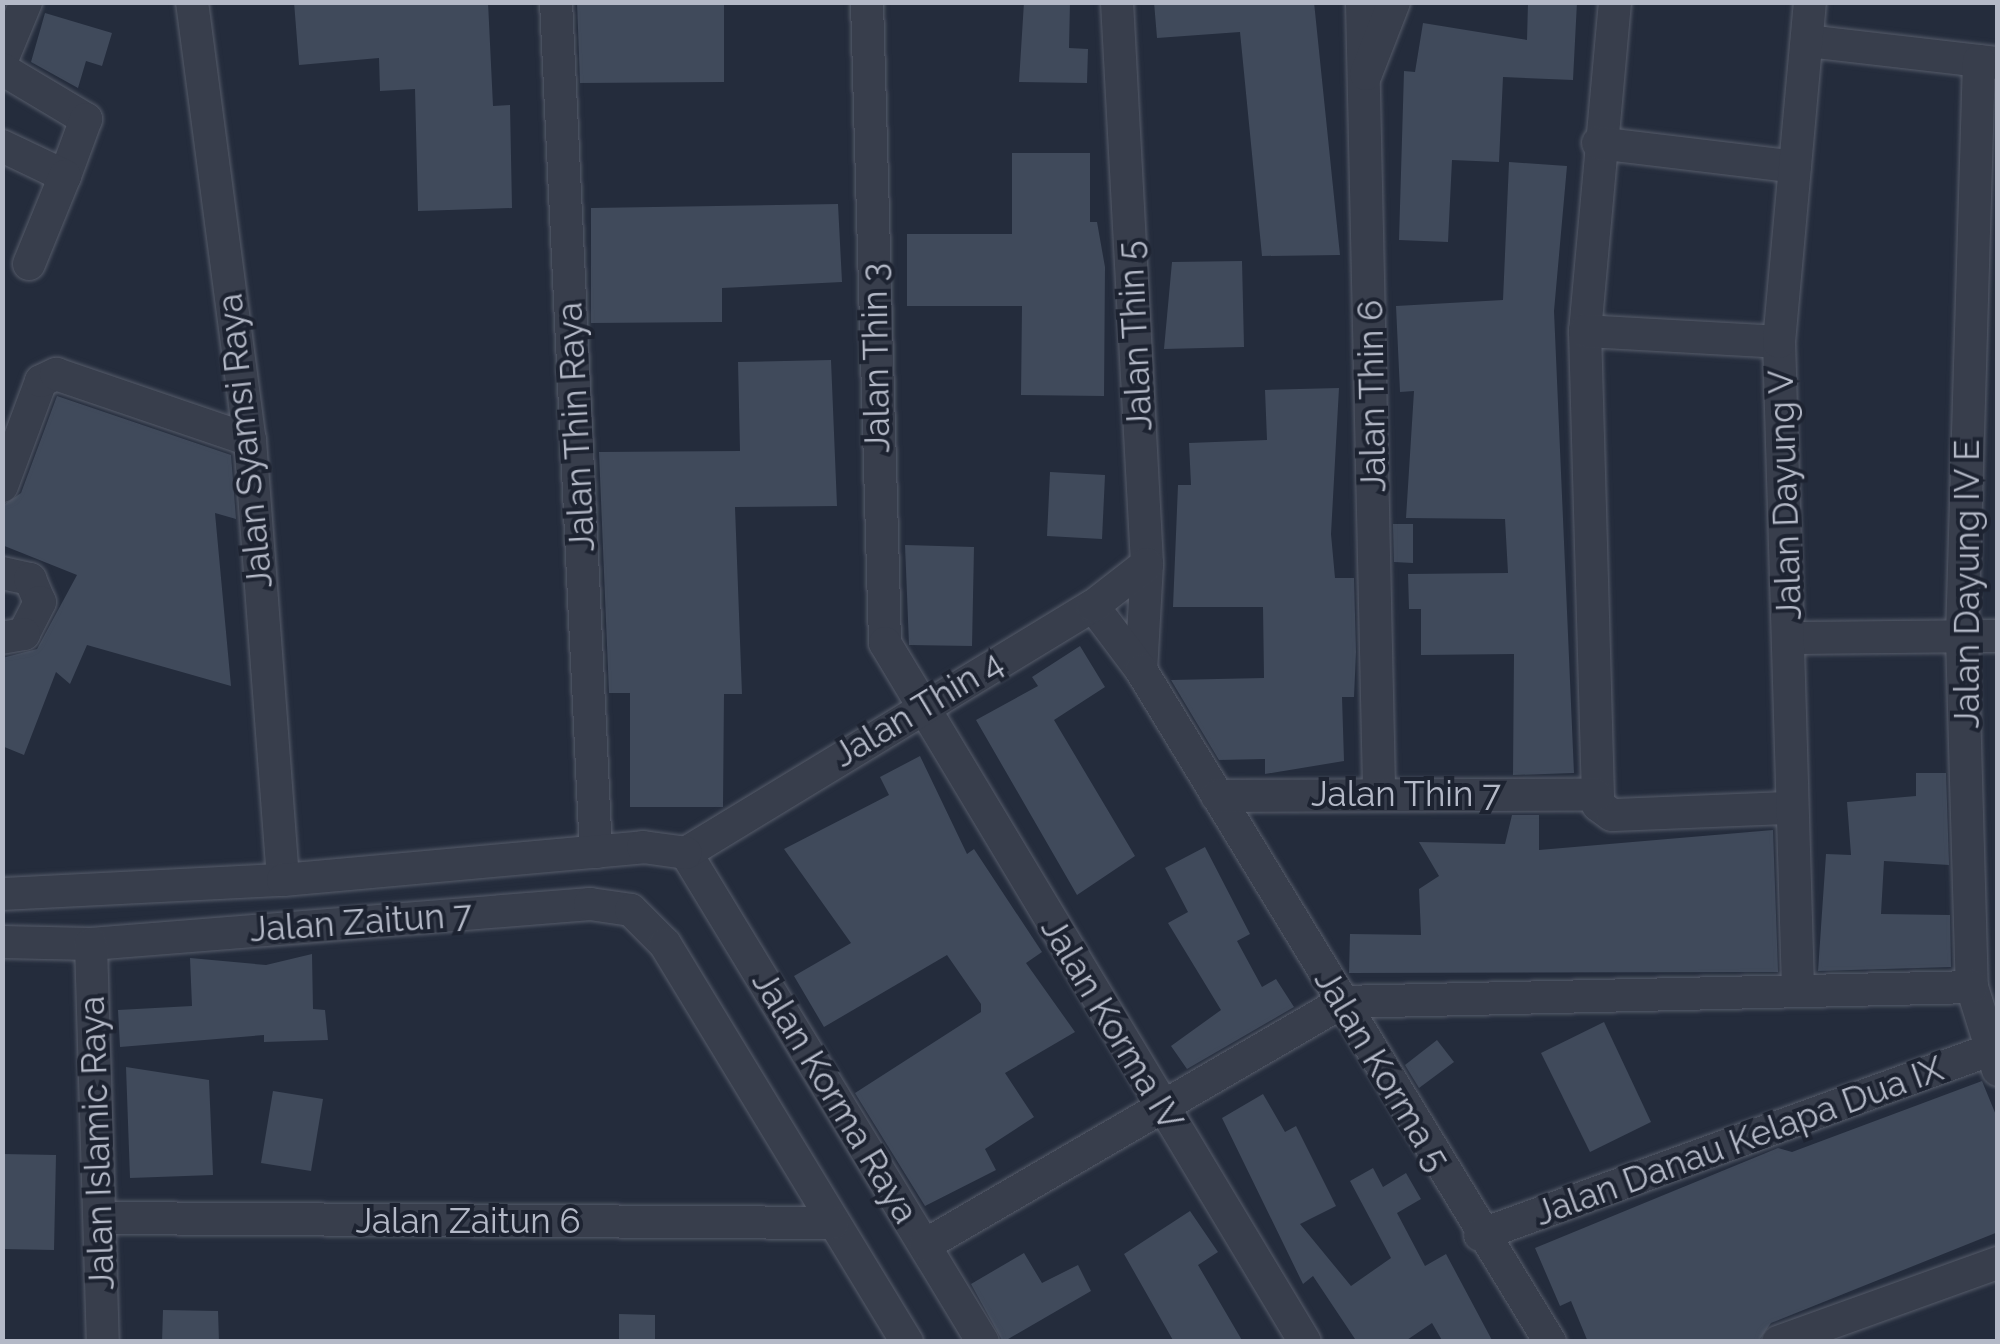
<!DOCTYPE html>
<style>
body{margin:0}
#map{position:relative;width:2000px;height:1344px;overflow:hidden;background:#242c3c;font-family:Raleway,sans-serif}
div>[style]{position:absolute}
.building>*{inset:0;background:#404a5b}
.roads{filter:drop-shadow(0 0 2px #565c6a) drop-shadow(0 0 2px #565c6a)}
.minor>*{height:32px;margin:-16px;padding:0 16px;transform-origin:16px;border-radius:16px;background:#383e4c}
span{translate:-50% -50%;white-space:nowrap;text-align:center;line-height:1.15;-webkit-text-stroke:8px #1d2331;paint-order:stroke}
.street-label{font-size:35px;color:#b4b9c7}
.frame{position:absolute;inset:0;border:5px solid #b4b9c7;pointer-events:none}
</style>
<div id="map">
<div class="building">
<div style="clip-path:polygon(294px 2px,488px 2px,493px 106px,510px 105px,512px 208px,418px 211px,415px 89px,380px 91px,379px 58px,299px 65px)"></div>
<div style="clip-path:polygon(577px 2px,724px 2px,724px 82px,580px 83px)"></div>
<div style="clip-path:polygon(1024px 2px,1070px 2px,1069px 48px,1088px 49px,1087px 83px,1019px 82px)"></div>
<div style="clip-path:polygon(1154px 2px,1314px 2px,1340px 255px,1262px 256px,1240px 32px,1157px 38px)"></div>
<div style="clip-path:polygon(1528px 2px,1577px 2px,1573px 80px,1503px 77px,1499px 162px,1452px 160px,1448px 242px,1399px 240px,1404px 71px,1415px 72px,1423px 23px,1527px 40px)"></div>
<div style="clip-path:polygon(45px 13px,112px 33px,102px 66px,86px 61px,78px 88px,31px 62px)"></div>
<div style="clip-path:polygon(1012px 153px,1090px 153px,1090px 222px,1097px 222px,1105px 267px,1104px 396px,1021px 395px,1022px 306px,907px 306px,907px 234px,1012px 234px)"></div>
<div style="clip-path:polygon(1509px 162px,1567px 166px,1554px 311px,1574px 773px,1513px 775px,1514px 654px,1421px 655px,1421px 609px,1409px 609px,1408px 574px,1508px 573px,1505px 519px,1406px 518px,1414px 391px,1400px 392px,1396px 306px,1503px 300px)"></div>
<div style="clip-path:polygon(838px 204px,842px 282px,722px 288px,722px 322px,591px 323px,591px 208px)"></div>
<div style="clip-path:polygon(1242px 261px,1244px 347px,1164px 349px,1172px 262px)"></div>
<div style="clip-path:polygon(831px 360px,837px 506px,735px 507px,742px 694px,724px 694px,723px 807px,630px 807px,630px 693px,609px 693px,599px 452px,740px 451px,738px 362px)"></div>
<div style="clip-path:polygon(1339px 388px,1331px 534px,1335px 578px,1354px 578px,1356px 652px,1354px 697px,1342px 697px,1344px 761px,1265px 774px,1265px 759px,1219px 760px,1171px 680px,1264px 678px,1263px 607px,1173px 607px,1178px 485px,1191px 485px,1189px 443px,1267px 440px,1265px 390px)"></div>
<div style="clip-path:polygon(57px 396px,231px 455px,236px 519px,215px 513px,231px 686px,87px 645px,70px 684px,56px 672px,24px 755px,2px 746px,2px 658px,37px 649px,77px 575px,2px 545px,2px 506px,21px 493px)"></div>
<div style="clip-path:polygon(1050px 472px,1105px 475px,1102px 539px,1047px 536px)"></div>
<div style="clip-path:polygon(1393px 524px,1413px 524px,1413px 563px,1394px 562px)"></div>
<div style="clip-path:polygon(905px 545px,974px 547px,972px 646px,909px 645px)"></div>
<div style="clip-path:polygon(1080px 646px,1105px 687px,1054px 720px,1135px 856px,1077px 895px,976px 720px,1038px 686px,1032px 677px)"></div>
<div style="clip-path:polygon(920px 756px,967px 854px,974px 849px,1042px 952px,1026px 963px,1075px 1032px,1005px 1073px,1034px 1117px,985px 1149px,996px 1170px,925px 1206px,855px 1093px,981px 1012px,981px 1004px,947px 955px,824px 1027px,794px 976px,851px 943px,784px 849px,889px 795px,880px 777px)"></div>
<div style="clip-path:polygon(1916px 773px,1946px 773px,1949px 865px,1884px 861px,1881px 914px,1950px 915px,1951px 967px,1818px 971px,1826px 854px,1851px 855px,1847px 802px,1916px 796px)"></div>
<div style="clip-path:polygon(1512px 815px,1539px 815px,1539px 850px,1773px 830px,1778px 972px,1349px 973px,1350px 934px,1421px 935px,1419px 889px,1439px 876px,1419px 842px,1505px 844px)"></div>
<div style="clip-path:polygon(1205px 847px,1250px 934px,1237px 941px,1262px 987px,1276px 979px,1294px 1007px,1187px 1069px,1171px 1046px,1221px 1010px,1168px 923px,1188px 912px,1165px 868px)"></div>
<div style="clip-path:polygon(312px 954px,313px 1009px,325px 1010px,328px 1040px,264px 1042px,264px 1035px,120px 1047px,118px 1010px,192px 1006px,190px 958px,266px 965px)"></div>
<div style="clip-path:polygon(1604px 1022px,1651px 1122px,1590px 1152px,1541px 1053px)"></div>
<div style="clip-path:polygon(1437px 1040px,1454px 1062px,1419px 1088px,1405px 1065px)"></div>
<div style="clip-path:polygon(126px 1067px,209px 1080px,213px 1175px,130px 1178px)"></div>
<div style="clip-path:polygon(1982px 1081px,1998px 1120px,1998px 1232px,1771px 1323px,1758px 1342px,1588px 1342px,1571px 1301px,1560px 1306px,1535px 1248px,1778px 1148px,1792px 1152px)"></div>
<div style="clip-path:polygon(273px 1091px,323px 1099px,311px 1171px,261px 1163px)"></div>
<div style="clip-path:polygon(1263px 1094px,1285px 1132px,1296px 1126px,1336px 1206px,1300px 1224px,1351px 1286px,1391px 1258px,1350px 1181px,1373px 1168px,1383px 1187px,1406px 1173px,1421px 1199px,1397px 1213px,1425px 1266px,1446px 1254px,1493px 1342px,1443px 1342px,1432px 1323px,1404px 1342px,1357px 1342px,1313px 1276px,1303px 1284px,1222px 1118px)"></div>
<div style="clip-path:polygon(2px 1154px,56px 1155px,54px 1250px,2px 1249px)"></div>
<div style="clip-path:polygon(1190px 1211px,1218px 1252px,1198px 1265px,1243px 1342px,1174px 1342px,1124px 1254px)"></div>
<div style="clip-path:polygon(1024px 1253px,1042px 1283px,1078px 1265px,1091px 1291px,1003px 1342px,971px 1284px)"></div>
<div style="clip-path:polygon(163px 1310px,218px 1311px,219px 1342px,162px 1342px)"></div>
<div style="clip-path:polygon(619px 1314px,655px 1315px,655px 1342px,619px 1342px)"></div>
</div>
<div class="roads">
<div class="minor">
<div style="left:192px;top:2px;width:442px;rotate:82.5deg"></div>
<div style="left:250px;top:440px;width:441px;rotate:85.7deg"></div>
<div style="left:556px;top:2px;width:851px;rotate:87.31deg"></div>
<div style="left:867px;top:2px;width:641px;rotate:88.39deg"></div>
<div style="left:885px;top:643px;width:815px;rotate:59deg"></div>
<div style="left:1117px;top:2px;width:563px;rotate:86.94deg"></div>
<div style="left:1147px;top:564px;width:106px;rotate:93.2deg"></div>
<div style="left:1362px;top:2px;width:788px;rotate:88.76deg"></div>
<div style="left:1615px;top:2px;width:330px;rotate:95.2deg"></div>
<div style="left:1585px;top:331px;width:474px;rotate:88.4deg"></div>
<div style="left:1598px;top:805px;width:17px;rotate:36deg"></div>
<div style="left:1612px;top:815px;width:177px;rotate:-2.3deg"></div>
<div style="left:1807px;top:41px;width:192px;rotate:6.6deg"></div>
<div style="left:2px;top:60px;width:63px;rotate:-67.5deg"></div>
<div style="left:1979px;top:61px;width:575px;rotate:91.69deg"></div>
<div style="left:1962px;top:636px;width:351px;rotate:88.4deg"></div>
<div style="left:1972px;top:987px;width:87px;rotate:72.6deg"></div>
<div style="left:2px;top:69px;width:98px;rotate:30.8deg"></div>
<div style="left:86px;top:119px;width:61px;rotate:110.2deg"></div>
<div style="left:65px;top:176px;width:70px;rotate:-154.5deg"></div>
<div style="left:1366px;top:74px;width:77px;rotate:-68.7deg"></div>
<div style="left:1598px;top:143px;width:198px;rotate:6.9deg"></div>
<div style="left:29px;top:264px;width:95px;rotate:-67.8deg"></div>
<div style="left:1585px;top:331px;width:194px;rotate:3.2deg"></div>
<div style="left:2px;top:486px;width:112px;rotate:-69.6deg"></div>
<div style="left:41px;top:381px;width:17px;rotate:-25deg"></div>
<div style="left:56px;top:374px;width:205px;rotate:18.8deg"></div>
<div style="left:2px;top:573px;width:29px;rotate:12deg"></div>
<div style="left:30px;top:579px;width:25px;rotate:67deg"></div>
<div style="left:40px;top:602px;width:36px;rotate:117deg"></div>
<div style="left:24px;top:634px;width:22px;rotate:170deg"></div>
<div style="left:1093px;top:606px;width:80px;rotate:53.1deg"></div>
<div style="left:1141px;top:670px;width:787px;rotate:58.67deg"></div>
<div style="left:1791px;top:638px;width:207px;rotate:-0.6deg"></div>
<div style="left:1217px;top:796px;width:379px;rotate:-0.2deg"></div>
<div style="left:686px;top:853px;width:572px;rotate:58.73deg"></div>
<div style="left:686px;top:853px;width:476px;rotate:-31.3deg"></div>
<div style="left:1093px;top:606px;width:68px;rotate:-37.9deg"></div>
<div style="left:2px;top:894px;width:281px;rotate:-2.9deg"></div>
<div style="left:283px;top:880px;width:362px;rotate:-5.2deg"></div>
<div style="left:643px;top:847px;width:43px;rotate:7.9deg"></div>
<div style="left:2px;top:942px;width:89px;rotate:1.3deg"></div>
<div style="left:91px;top:944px;width:501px;rotate:-4.58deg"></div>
<div style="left:590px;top:904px;width:41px;rotate:8.3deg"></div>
<div style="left:631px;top:910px;width:48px;rotate:45deg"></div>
<div style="left:665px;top:944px;width:466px;rotate:58.7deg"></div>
<div style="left:91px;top:944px;width:398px;rotate:88.3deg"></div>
<div style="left:1798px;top:988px;width:646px;rotate:-91.68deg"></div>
<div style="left:1779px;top:342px;width:341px;rotate:-84.8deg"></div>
<div style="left:103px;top:1218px;width:730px;rotate:0.39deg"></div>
<div style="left:1480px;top:1235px;width:551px;rotate:-19.95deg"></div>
<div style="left:925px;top:1245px;width:483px;rotate:-30.2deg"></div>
<div style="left:1342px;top:1002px;width:630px;rotate:-1.36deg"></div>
<div style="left:1778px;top:1342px;width:234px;rotate:-19.8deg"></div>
</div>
</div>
<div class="street-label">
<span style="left:1135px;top:336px;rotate:-93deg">Jalan Thin 5</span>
<span style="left:876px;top:358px;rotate:-91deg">Jalan Thin 3</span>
<span style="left:1372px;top:396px;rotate:-91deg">Jalan Thin 6</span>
<span style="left:576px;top:427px;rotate:-93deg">Jalan Thin Raya</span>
<span style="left:245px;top:441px;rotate:-96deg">Jalan Syamsi Raya</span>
<span style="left:1785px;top:495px;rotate:-92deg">Jalan Dayung V</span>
<span style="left:1967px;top:584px;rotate:-90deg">Jalan Dayung IV E</span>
<span style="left:918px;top:709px;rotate:-31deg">Jalan Thin 4</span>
<span style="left:1406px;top:794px">Jalan Thin 7</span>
<span style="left:361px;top:922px;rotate:-4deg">Jalan Zaitun 7</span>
<span style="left:1112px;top:1024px;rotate:59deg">Jalan Korma IV</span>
<span style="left:1382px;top:1070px;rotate:59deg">Jalan Korma 5</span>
<span style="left:835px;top:1097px;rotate:59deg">Jalan Korma Raya</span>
<span style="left:1739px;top:1141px;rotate:-20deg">Jalan Danau Kelapa Dua IX</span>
<span style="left:97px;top:1143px;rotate:-92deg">Jalan Islamic Raya</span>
<span style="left:468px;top:1221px">Jalan Zaitun 6</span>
</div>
<div class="frame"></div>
</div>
